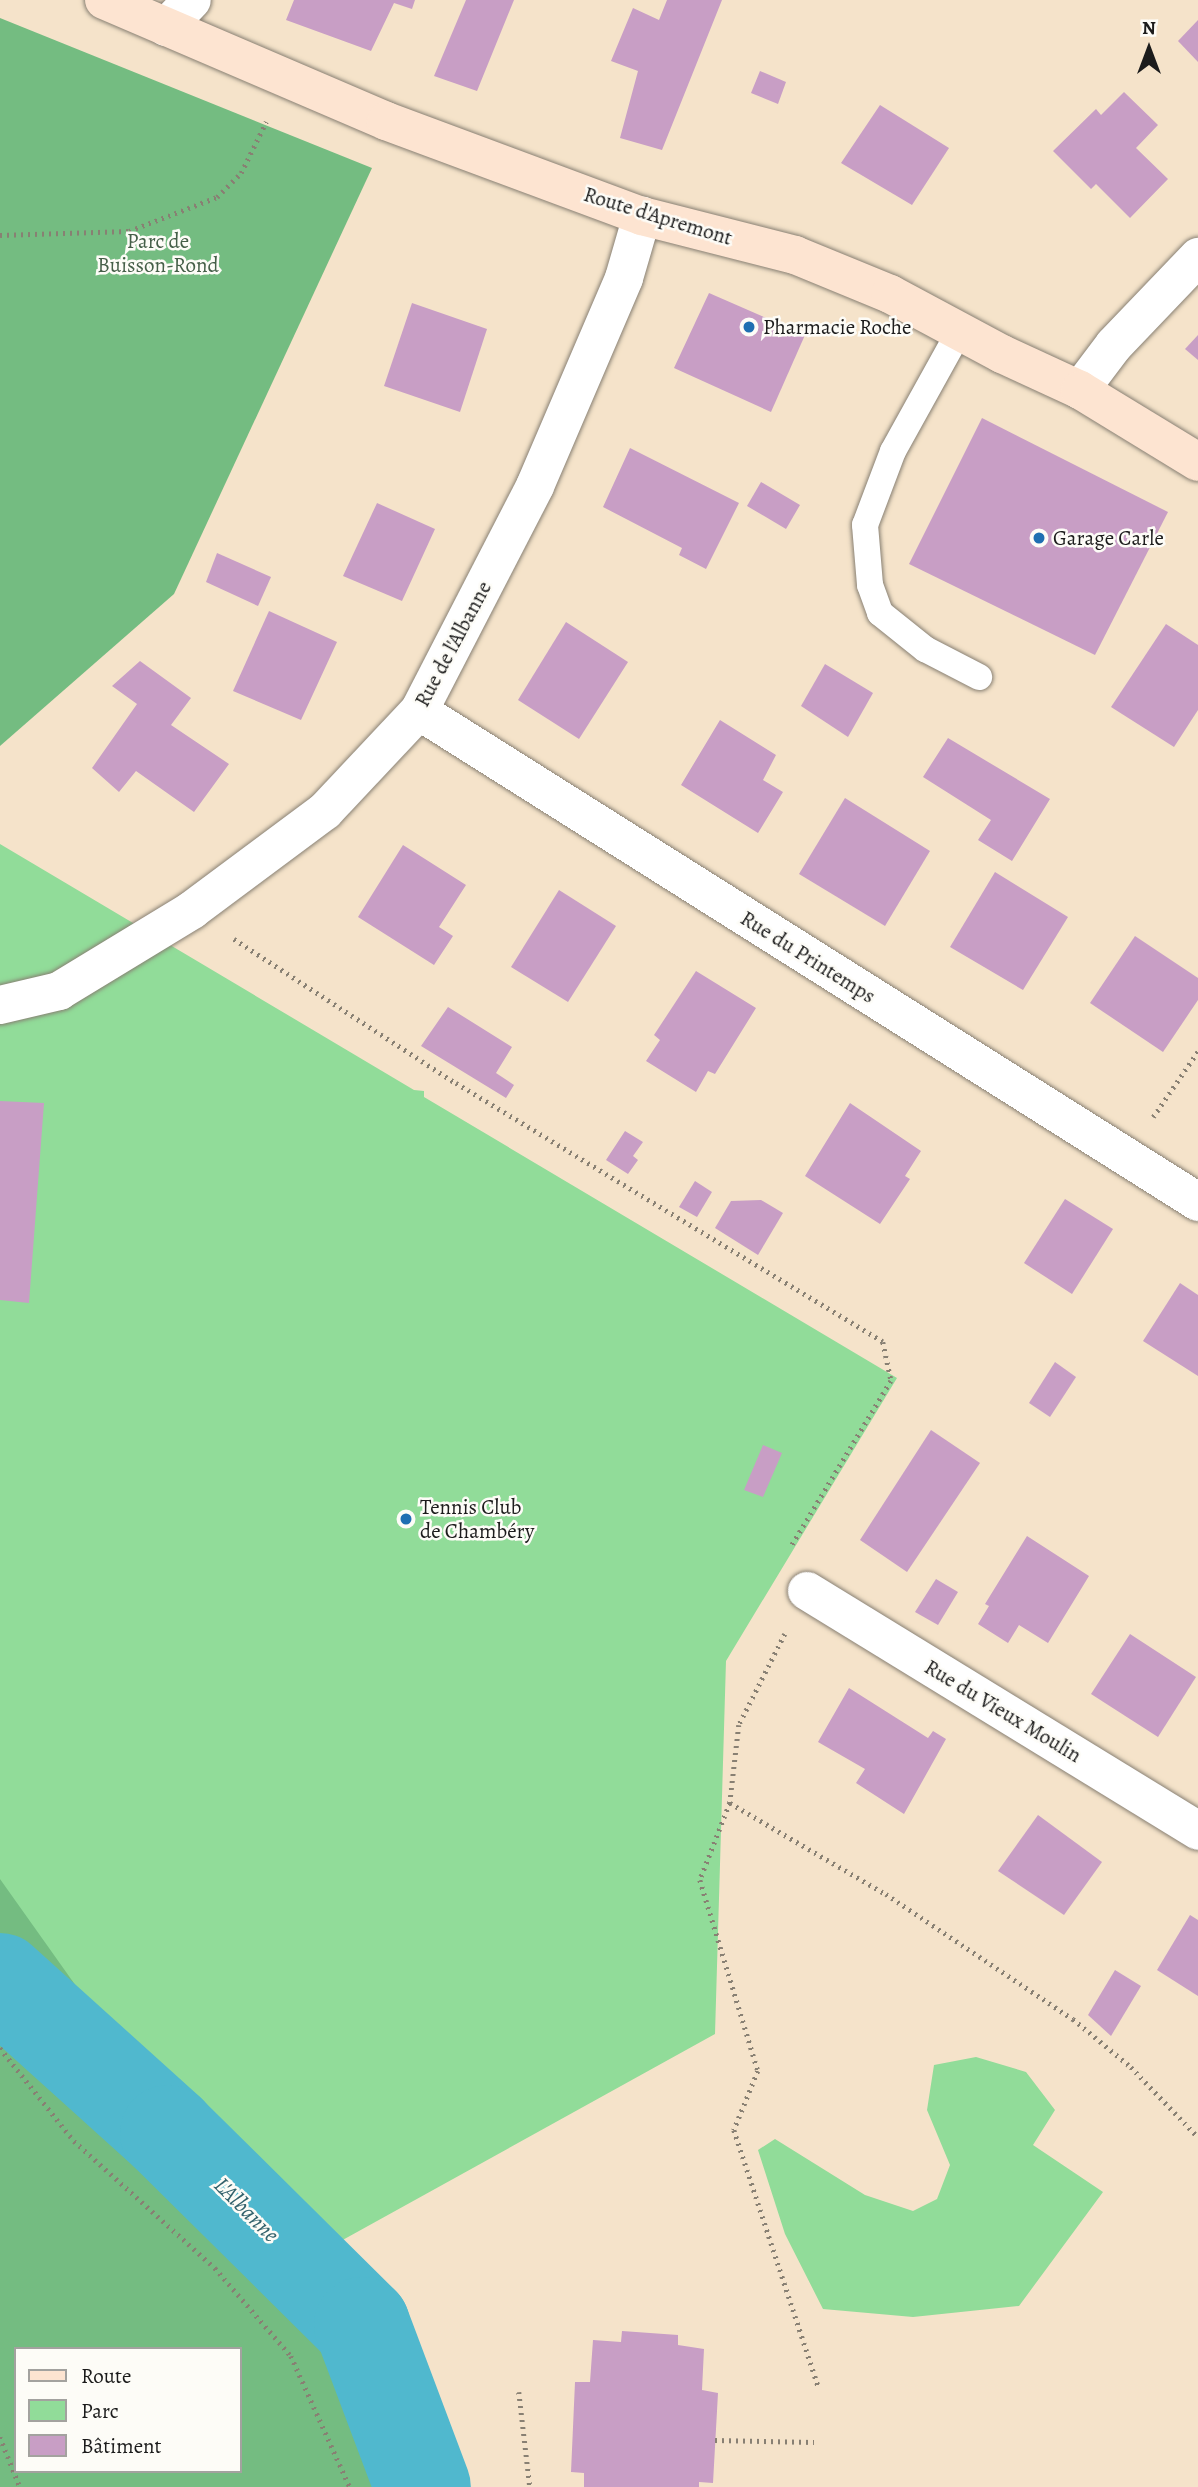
<!DOCTYPE html>
<meta charset="utf-8">
<style>
body{margin:0}
#map{position:relative;width:1198px;height:2487px;overflow:hidden;background:#f5e3ca;font-family:Alegreya,serif}
div>[style]{position:absolute}
.green>*{inset:0;background:#91dc99}
.forest>*{inset:0;background:#74bc81}
.river>*{height:96px;margin:-48px;padding:0 48px;transform-origin:48px;border-radius:48px;background:#50b8ce}
.building>*{inset:0;background:#c89ec5}
.path>*{height:4.5px;margin-top:-2.25px;transform-origin:0;background:repeating-linear-gradient(90deg,#888073 0 2px,transparent 0 7px)}
.roads{filter:drop-shadow(0 0 2px #888073) drop-shadow(0 0 2px #888073)}
.service>*{height:26px;margin:-13px;padding:0 13px;transform-origin:13px;border-radius:13px;background:#fff}
.minor>*{height:38px;margin:-19px;padding:0 19px;transform-origin:19px;border-radius:19px;background:#fff}
.secondary>*{height:38px;margin:-19px;padding:0 19px;transform-origin:19px;border-radius:19px;background:#fde4d1}
.dots>*{width:19px;height:19px;translate:-50% -50%;box-sizing:border-box;border:4px solid #fdfcf7;border-radius:50%}
span{translate:-50% -50%;white-space:nowrap;text-align:center;line-height:1.15;-webkit-text-stroke:5px #fdfcf7;paint-order:stroke}
.street-label{font-size:21px;color:#1c1c1c}
.park-label{font-size:21px;color:#455f48}
.poi-label{font-size:21px;color:#1c1c1c}
.left{translate:0 -50%;text-align:left}
.water-label{font-size:23px;color:#33626c;font-style:italic}
.legend{position:absolute;left:14px;top:2347px;width:228px;height:126px;box-sizing:border-box;background:#fdfcf7;border:2px solid #a3a29f;margin:0;padding:9px 12px;list-style:none;font-size:21px;color:#1c1c1c}
.legend li{display:flex;align-items:center;gap:14px;height:35px}
.legend b{width:35px;border:2px solid #a3a29f}
.north{position:absolute;left:1114px;top:14px;width:70px;height:70px;-webkit-text-stroke:5px #fdfcf7;paint-order:stroke;rotate:0deg;font-size:19px;font-weight:700;line-height:28px;text-align:center;color:#1c1c1c}
.north::after{content:'';display:block;margin:auto;width:24px;height:32px;background:#1c1c1c;clip-path:polygon(50% 0,100% 100%,50% 72%,0 100%)}
</style>
<div id="map">
<div class="green">
<div style="clip-path:polygon(evenodd,0 844px,414px 1090px,424px 1091px,424px 1097px,897px 1378px,726px 1661px,715px 2034px,292px 2268px,455px 2487px,0 2487px,0 844px,16px 2349px,240px 2349px,240px 2471px,16px 2471px,16px 2349px)"></div>
<div style="clip-path:polygon(976px 2057px,1026px 2072px,1055px 2110px,1033px 2145px,1103px 2192px,1019px 2306px,913px 2317px,823px 2309px,785px 2234px,758px 2150px,775px 2139px,865px 2195px,913px 2211px,937px 2199px,950px 2165px,927px 2110px,934px 2065px)"></div>
</div>
<div class="forest">
<div style="clip-path:polygon(0 18px,372px 168px,174px 594px,0 746px)"></div>
<div style="clip-path:polygon(evenodd,0 1879px,125px 2055px,291px 2268px,455px 2487px,0 2487px,0 1879px,16px 2349px,240px 2349px,240px 2471px,16px 2471px,16px 2349px)"></div>
</div>
<div class="river">
<div style="left:0;top:1981px;width:227px;rotate:42.1deg"></div>
<div style="left:168px;top:2133px;width:273px;rotate:44.7deg"></div>
<div style="left:362px;top:2325px;width:173px;rotate:69.4deg"></div>
</div>
<div class="building">
<div style="clip-path:polygon(294px 0,415px 0,412px 9px,394px 3px,371px 51px,286px 20px)"></div>
<div style="clip-path:polygon(466px 0,514px 0,477px 91px,434px 76px)"></div>
<div style="clip-path:polygon(667px 0,722px 0,662px 150px,620px 138px,638px 71px,611px 61px,633px 8px,659px 20px)"></div>
<div style="clip-path:polygon(1198px 20px,1198px 62px,1178px 41px)"></div>
<div style="clip-path:polygon(760px 71px,786px 82px,778px 104px,751px 93px)"></div>
<div style="clip-path:polygon(1124px 92px,1158px 125px,1136px 148px,1168px 179px,1130px 218px,1096px 184px,1091px 189px,1053px 151px,1096px 109px,1101px 115px)"></div>
<div style="clip-path:polygon(880px 105px,949px 148px,912px 205px,841px 163px)"></div>
<div style="clip-path:polygon(709px 293px,805px 335px,771px 412px,674px 368px)"></div>
<div style="clip-path:polygon(412px 303px,487px 329px,460px 412px,384px 386px)"></div>
<div style="clip-path:polygon(1198px 335px,1198px 360px,1185px 349px)"></div>
<div style="clip-path:polygon(982px 418px,1168px 512px,1095px 655px,909px 564px)"></div>
<div style="clip-path:polygon(630px 448px,739px 503px,706px 569px,679px 555px,682px 548px,603px 507px)"></div>
<div style="clip-path:polygon(761px 482px,800px 505px,786px 529px,747px 506px)"></div>
<div style="clip-path:polygon(377px 503px,435px 529px,402px 601px,343px 576px)"></div>
<div style="clip-path:polygon(217px 553px,271px 577px,258px 606px,206px 582px)"></div>
<div style="clip-path:polygon(269px 611px,337px 642px,301px 720px,233px 691px)"></div>
<div style="clip-path:polygon(566px 622px,628px 662px,579px 739px,518px 700px)"></div>
<div style="clip-path:polygon(1166px 624px,1198px 645px,1198px 710px,1174px 747px,1111px 707px)"></div>
<div style="clip-path:polygon(140px 661px,191px 698px,171px 725px,229px 764px,194px 812px,136px 771px,119px 792px,92px 768px,137px 704px,112px 686px)"></div>
<div style="clip-path:polygon(825px 664px,873px 693px,848px 737px,801px 706px)"></div>
<div style="clip-path:polygon(720px 720px,776px 755px,763px 780px,783px 792px,758px 833px,681px 785px)"></div>
<div style="clip-path:polygon(948px 738px,1050px 799px,1012px 861px,978px 840px,991px 820px,923px 777px)"></div>
<div style="clip-path:polygon(845px 798px,930px 851px,885px 926px,799px 874px)"></div>
<div style="clip-path:polygon(403px 845px,466px 885px,439px 927px,453px 936px,434px 965px,358px 917px)"></div>
<div style="clip-path:polygon(995px 872px,1068px 917px,1023px 990px,950px 947px)"></div>
<div style="clip-path:polygon(559px 890px,616px 926px,568px 1002px,511px 967px)"></div>
<div style="clip-path:polygon(1135px 936px,1198px 978px,1198px 1000px,1163px 1052px,1090px 1003px)"></div>
<div style="clip-path:polygon(696px 971px,756px 1008px,715px 1074px,708px 1071px,696px 1092px,646px 1061px,660px 1040px,654px 1035px)"></div>
<div style="clip-path:polygon(448px 1007px,512px 1047px,496px 1073px,514px 1085px,506px 1098px,421px 1046px)"></div>
<div style="clip-path:polygon(0 1101px,44px 1103px,29px 1303px,0 1300px)"></div>
<div style="clip-path:polygon(850px 1103px,921px 1151px,905px 1176px,910px 1179px,880px 1224px,805px 1176px)"></div>
<div style="clip-path:polygon(625px 1131px,643px 1142px,633px 1156px,638px 1160px,628px 1174px,606px 1160px)"></div>
<div style="clip-path:polygon(695px 1181px,712px 1192px,697px 1217px,679px 1207px)"></div>
<div style="clip-path:polygon(1065px 1199px,1113px 1229px,1072px 1294px,1024px 1263px)"></div>
<div style="clip-path:polygon(761px 1200px,783px 1213px,758px 1255px,715px 1228px,731px 1201px)"></div>
<div style="clip-path:polygon(1180px 1283px,1198px 1295px,1198px 1376px,1143px 1341px)"></div>
<div style="clip-path:polygon(1055px 1362px,1076px 1377px,1050px 1417px,1029px 1403px)"></div>
<div style="clip-path:polygon(931px 1430px,980px 1463px,907px 1572px,860px 1540px)"></div>
<div style="clip-path:polygon(763px 1445px,782px 1453px,763px 1497px,744px 1490px)"></div>
<div style="clip-path:polygon(1027px 1536px,1089px 1576px,1048px 1643px,1019px 1625px,1008px 1643px,978px 1624px,989px 1606px,985px 1604px)"></div>
<div style="clip-path:polygon(936px 1579px,958px 1592px,938px 1625px,915px 1612px)"></div>
<div style="clip-path:polygon(1130px 1634px,1196px 1677px,1158px 1737px,1091px 1694px)"></div>
<div style="clip-path:polygon(849px 1688px,928px 1738px,933px 1731px,946px 1739px,904px 1814px,856px 1783px,865px 1769px,818px 1742px)"></div>
<div style="clip-path:polygon(1038px 1815px,1102px 1862px,1064px 1915px,998px 1871px)"></div>
<div style="clip-path:polygon(1190px 1915px,1198px 1920px,1198px 1996px,1157px 1970px)"></div>
<div style="clip-path:polygon(1115px 1970px,1141px 1986px,1111px 2036px,1088px 2015px)"></div>
<div style="clip-path:polygon(622px 2331px,678px 2335px,678px 2345px,704px 2349px,702px 2390px,718px 2393px,713px 2483px,699px 2482px,699px 2487px,584px 2487px,584px 2473px,571px 2472px,575px 2382px,590px 2382px,593px 2340px,621px 2342px)"></div>
</div>
<div class="path">
<div style="left:0;top:235px;width:129px;rotate:-1.8deg"></div>
<div style="left:129px;top:231px;width:94px;rotate:-21.1deg"></div>
<div style="left:217px;top:197px;width:34px;rotate:-45deg"></div>
<div style="left:241px;top:173px;width:57px;rotate:-63.9deg"></div>
<div style="left:234px;top:939px;width:265px;rotate:33deg"></div>
<div style="left:456px;top:1083px;width:499px;rotate:31.2deg"></div>
<div style="left:883px;top:1342px;width:40px;rotate:78deg"></div>
<div style="left:891px;top:1381px;width:192px;rotate:121.1deg"></div>
<div style="left:1153px;top:1117px;width:80px;rotate:-55.7deg"></div>
<div style="left:785px;top:1634px;width:102px;rotate:116.8deg"></div>
<div style="left:739px;top:1725px;width:79px;rotate:96.6deg"></div>
<div style="left:730px;top:1803px;width:181px;rotate:30.3deg"></div>
<div style="left:886px;top:1894px;width:225px;rotate:33.8deg"></div>
<div style="left:1073px;top:2019px;width:75px;rotate:39.6deg"></div>
<div style="left:1131px;top:2067px;width:97px;rotate:46.3deg"></div>
<div style="left:730px;top:1803px;width:83px;rotate:111.3deg"></div>
<div style="left:700px;top:1880px;width:200px;rotate:73.1deg"></div>
<div style="left:758px;top:2071px;width:64px;rotate:112.1deg"></div>
<div style="left:734px;top:2130px;width:269px;rotate:71.8deg"></div>
<div style="left:0;top:2048px;width:119px;rotate:51.5deg"></div>
<div style="left:74px;top:2141px;width:190px;rotate:42deg"></div>
<div style="left:215px;top:2268px;width:116px;rotate:49.2deg"></div>
<div style="left:291px;top:2356px;width:144px;rotate:65.8deg"></div>
<div style="left:519px;top:2392px;width:96px;rotate:83.4deg"></div>
<div style="left:0;top:2437px;width:54px;rotate:68.2deg"></div>
<div style="left:715px;top:2440px;width:99px;rotate:1.2deg"></div>
</div>
<div class="roads">
<div class="service">
<div style="left:959px;top:332px;width:136px;rotate:119deg"></div>
<div style="left:893px;top:451px;width:79px;rotate:110.7deg"></div>
<div style="left:865px;top:525px;width:60px;rotate:85.2deg"></div>
<div style="left:870px;top:585px;width:30px;rotate:70deg"></div>
<div style="left:880px;top:613px;width:58px;rotate:38.7deg"></div>
<div style="left:925px;top:649px;width:61px;rotate:27.4deg"></div>
</div>
<div class="minor">
<div style="left:166px;top:27px;width:37px;rotate:-46deg"></div>
<div style="left:1080px;top:390px;width:56px;rotate:-52.9deg"></div>
<div style="left:1114px;top:345px;width:122px;rotate:-46.3deg"></div>
<div style="left:419px;top:711px;width:921px;rotate:32.22deg"></div>
<div style="left:0;top:1005px;width:61px;rotate:-13.3deg"></div>
<div style="left:59px;top:991px;width:156px;rotate:-31.3deg"></div>
<div style="left:192px;top:910px;width:166px;rotate:-36.7deg"></div>
<div style="left:325px;top:811px;width:137px;rotate:-46.8deg"></div>
<div style="left:419px;top:711px;width:253px;rotate:-62.7deg"></div>
<div style="left:535px;top:486px;width:226px;rotate:-66.8deg"></div>
<div style="left:624px;top:278px;width:65px;rotate:-73.8deg"></div>
<div style="left:807px;top:1591px;width:459px;rotate:31.5deg"></div>
</div>
<div class="secondary">
<div style="left:104px;top:0;width:307px;rotate:23.2deg"></div>
<div style="left:386px;top:121px;width:273px;rotate:20.4deg"></div>
<div style="left:642px;top:216px;width:158px;rotate:14.3deg"></div>
<div style="left:795px;top:255px;width:103px;rotate:22.3deg"></div>
<div style="left:890px;top:294px;width:127px;rotate:28.2deg"></div>
<div style="left:1002px;top:354px;width:86px;rotate:24.8deg"></div>
<div style="left:1080px;top:390px;width:138px;rotate:31.4deg"></div>
</div>
</div>
<div class="dots">
<div style="left:749px;top:327px;background:#1f6fb2"></div>
<div style="left:1039px;top:538px;background:#1f6fb2"></div>
<div style="left:406px;top:1519px;background:#1f6fb2"></div>
</div>
<div class="street-label">
<span style="left:658px;top:216px;rotate:17deg">Route d'Apremont</span>
<span style="left:453px;top:644px;rotate:-62deg">Rue de l'Albanne</span>
<span style="left:808px;top:957px;rotate:32deg">Rue du Printemps</span>
<span style="left:1003px;top:1711px;rotate:31deg">Rue du Vieux Moulin</span>
</div>
<div class="park-label">
<span style="left:158px;top:253px">Parc de<br>Buisson-Rond</span>
</div>
<div class="poi-label">
<span class="left" style="left:763px;top:327px">Pharmacie Roche</span>
<span class="left" style="left:1053px;top:538px">Garage Carle</span>
<span class="left" style="left:420px;top:1519px">Tennis Club<br>de Chambéry</span>
</div>
<div class="water-label">
<span style="left:246px;top:2210px;rotate:45deg">L'Albanne</span>
</div>
<ul class="legend">
<li><b style="height:9px;background:#fde4d1"></b>Route</li>
<li><b style="height:19px;background:#91dc99"></b>Parc</li>
<li><b style="height:19px;background:#c89ec5"></b>Bâtiment</li>
</ul>
<div class="north">N</div>
</div>
